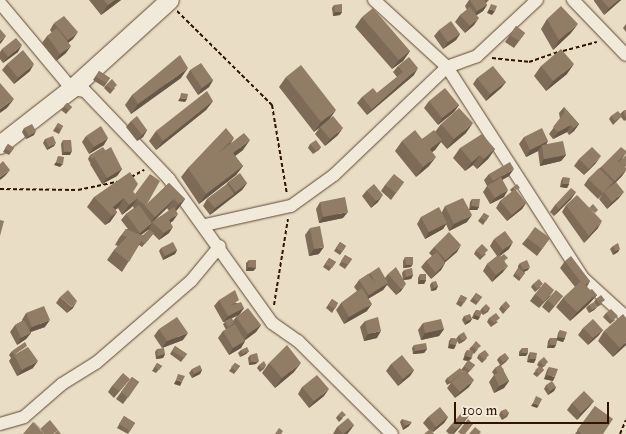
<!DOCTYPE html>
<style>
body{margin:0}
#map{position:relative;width:626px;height:434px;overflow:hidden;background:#e9ddc5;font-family:"IM FELL Double Pica",serif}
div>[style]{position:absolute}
.path>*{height:2px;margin-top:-1px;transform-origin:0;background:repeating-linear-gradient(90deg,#311300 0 4px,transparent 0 6.5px)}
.roads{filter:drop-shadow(0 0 1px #5f4631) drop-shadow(0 0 1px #5f4631)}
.street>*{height:12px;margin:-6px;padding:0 6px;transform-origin:6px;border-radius:6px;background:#f1e9d9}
.secondary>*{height:18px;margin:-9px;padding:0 9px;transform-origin:9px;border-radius:9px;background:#f1e9d9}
.wall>*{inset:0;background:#7d6b58}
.shaded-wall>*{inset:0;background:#665747}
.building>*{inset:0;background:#917c66}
span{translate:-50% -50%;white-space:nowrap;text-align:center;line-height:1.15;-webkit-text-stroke:4px #f1e9d9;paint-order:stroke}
.scale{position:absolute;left:454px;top:402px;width:155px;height:22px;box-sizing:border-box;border:2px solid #311300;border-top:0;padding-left:6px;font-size:15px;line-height:18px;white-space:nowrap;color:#311300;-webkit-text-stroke:4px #f1e9d9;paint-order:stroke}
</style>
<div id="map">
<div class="path">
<div style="left:177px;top:11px;width:134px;rotate:44.7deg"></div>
<div style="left:272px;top:105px;width:91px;rotate:80.5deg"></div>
<div style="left:563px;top:51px;width:35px;rotate:-15deg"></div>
<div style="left:492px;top:58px;width:37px;rotate:6deg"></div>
<div style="left:529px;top:62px;width:31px;rotate:-19deg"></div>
<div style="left:131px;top:177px;width:15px;rotate:-28deg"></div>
<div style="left:0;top:189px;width:78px;rotate:0.7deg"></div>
<div style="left:78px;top:190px;width:40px;rotate:-12deg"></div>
<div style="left:274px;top:305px;width:87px;rotate:-80.8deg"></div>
<div style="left:620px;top:434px;width:15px;rotate:-67deg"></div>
</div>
<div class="roads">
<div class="street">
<div style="left:374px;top:0;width:99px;rotate:42.5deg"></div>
<div style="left:447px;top:67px;width:251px;rotate:57.2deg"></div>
<div style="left:583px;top:278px;width:58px;rotate:42.2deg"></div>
<div style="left:573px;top:0;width:76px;rotate:46.1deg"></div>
<div style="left:0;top:3px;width:112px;rotate:50.1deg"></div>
<div style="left:72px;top:89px;width:13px;rotate:9deg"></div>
<div style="left:85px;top:91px;width:122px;rotate:46.3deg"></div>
<div style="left:169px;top:179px;width:177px;rotate:54.4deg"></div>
<div style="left:272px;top:323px;width:32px;rotate:35deg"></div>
<div style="left:298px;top:341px;width:132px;rotate:44.7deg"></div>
<div style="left:205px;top:225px;width:88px;rotate:-12.5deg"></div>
<div style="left:291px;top:206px;width:53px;rotate:-35.8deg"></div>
<div style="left:334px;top:175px;width:156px;rotate:-43.7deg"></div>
<div style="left:447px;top:67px;width:32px;rotate:-20deg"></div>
<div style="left:477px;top:56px;width:82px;rotate:-43deg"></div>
<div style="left:0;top:424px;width:25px;rotate:-16deg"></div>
<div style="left:24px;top:417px;width:50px;rotate:-41deg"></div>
<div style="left:62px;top:384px;width:40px;rotate:-32deg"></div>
<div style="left:96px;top:363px;width:125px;rotate:-40.8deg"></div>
<div style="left:191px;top:281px;width:45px;rotate:-50.4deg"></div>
</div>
<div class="secondary">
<div style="left:0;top:145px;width:91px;rotate:-37.9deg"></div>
<div style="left:72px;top:89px;width:132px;rotate:-42.2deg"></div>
</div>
</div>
<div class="wall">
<div style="clip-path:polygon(89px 0,121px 0,101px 15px)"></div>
<div style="clip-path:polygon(469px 0,489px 0,486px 3px,487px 5px,483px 11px,477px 15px,474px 25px,465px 33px,455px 22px,460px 15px,467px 10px,465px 6px)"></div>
<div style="clip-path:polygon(594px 0,621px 0,604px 15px,594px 1px)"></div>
<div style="clip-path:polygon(334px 5px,342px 12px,340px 15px,333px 16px,332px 8px)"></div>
<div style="clip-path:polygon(362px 17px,410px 51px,403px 61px,392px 69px,355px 27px)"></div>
<div style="clip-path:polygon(547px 19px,571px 33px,553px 50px,541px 29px)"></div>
<div style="clip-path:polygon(54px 23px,73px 39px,68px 43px,66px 53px,56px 61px,42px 43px,47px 36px,52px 33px,50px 30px)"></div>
<div style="clip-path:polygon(626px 24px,626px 32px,623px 28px)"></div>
<div style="clip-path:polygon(516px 26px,525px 33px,514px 48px,505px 42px)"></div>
<div style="clip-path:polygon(439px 30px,460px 34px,456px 40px,443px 49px,434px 36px)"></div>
<div style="clip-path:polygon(2px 49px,18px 52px,3px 63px,0 59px,0 52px)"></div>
<div style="clip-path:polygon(7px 64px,30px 71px,14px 84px,2px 70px)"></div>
<div style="clip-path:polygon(398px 66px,414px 75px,367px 115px,357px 103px,362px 97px,377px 93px,397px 77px,393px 72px)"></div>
<div style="clip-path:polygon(541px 66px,567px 74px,546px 91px,534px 76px)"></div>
<div style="clip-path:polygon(190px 70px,213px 80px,209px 87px,198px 95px,186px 77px)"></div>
<div style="clip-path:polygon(99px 71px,110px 78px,104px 87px,93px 80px)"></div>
<div style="clip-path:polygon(286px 77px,330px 119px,338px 135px,325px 146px,315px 134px,320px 127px,324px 124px,314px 132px,279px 87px)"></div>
<div style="clip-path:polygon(181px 78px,131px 114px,125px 105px,132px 95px)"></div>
<div style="clip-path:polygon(477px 78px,506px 82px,501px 88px,486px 101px,473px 84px)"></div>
<div style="clip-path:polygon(106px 85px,115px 88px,110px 94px,104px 88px)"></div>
<div style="clip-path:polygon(213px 101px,206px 110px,156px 150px,149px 141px,156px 131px)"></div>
<div style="clip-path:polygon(429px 101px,459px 105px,454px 112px,438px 125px,424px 108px)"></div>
<div style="clip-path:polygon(67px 103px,72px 107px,66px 114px,61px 110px)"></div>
<div style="clip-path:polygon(564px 107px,579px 124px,574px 131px,569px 135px,567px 132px,553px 139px,549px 134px,560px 119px,559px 113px)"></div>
<div style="clip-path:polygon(626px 110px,626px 120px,624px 121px,621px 117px,613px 125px,609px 119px,611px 116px,620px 114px,623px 111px)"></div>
<div style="clip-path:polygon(131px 121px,147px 130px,143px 137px,137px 141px,126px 127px)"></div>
<div style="clip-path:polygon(58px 123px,63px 126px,59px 134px,53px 131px)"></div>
<div style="clip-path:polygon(441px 124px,466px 133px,447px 149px,441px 142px,435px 150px,432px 152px,429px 166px,416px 177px,395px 151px,402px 141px,422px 139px,435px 132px)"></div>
<div style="clip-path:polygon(24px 128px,34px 135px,26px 139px,22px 132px)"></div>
<div style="clip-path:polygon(86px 136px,104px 145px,89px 154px,82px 142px)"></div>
<div style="clip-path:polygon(524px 137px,548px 141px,546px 144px,566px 155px,561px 161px,540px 166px,538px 151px,526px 157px,519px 144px)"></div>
<div style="clip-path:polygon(234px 138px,231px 143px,243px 150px,235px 156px,243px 166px,236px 175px,199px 204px,181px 177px,188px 168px)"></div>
<div style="clip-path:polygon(45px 139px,54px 146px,47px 150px,43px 143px)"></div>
<div style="clip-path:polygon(63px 140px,70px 155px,62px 155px,61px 144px)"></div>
<div style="clip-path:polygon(8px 144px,14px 148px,9px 155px,3px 152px)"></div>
<div style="clip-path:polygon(310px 144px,321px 147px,319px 150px,313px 154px,308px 148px)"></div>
<div style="clip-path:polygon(460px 148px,495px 149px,488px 159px,477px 169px,473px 165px,465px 171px,453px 158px)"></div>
<div style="clip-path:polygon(105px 150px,122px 169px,117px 176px,102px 184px,90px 164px,91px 162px,90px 163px,88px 159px,90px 155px)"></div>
<div style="clip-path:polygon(626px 153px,622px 159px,626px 170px,622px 176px,613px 185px,619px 198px,607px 209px,599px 199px,602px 195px,598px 199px,584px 185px,588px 179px,601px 167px)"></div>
<div style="clip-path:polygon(579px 159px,596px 163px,584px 175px,574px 166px)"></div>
<div style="clip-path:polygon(489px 174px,509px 176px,502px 180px,504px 197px,490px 204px,483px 192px,487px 186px,484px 180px)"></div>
<div style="clip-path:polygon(563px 177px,569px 184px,567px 188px,560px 187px,561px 181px)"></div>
<div style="clip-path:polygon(228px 182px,247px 183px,242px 190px,210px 215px,203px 206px,207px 199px,226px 185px)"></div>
<div style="clip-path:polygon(404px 182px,391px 200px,381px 191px,385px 185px)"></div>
<div style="clip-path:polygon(evenodd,169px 183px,185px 199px,176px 211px,173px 221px,171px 222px,169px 233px,159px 240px,153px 234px,142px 247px,139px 245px,122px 272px,107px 260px,114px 250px,118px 246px,115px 245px,119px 238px,126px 229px,128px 229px,121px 220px,126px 214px,134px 208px,132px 206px,122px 215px,118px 208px,115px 210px,117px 212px,110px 222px,105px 225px,87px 207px,94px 197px,133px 192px,146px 205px,169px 183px,167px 208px,169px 211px,155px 220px,167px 208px,169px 183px,148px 230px,149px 230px,142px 236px,141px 235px,148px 230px)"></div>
<div style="clip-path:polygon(513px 187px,526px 203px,522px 209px,507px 221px,496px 208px,500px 201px,512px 192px,510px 190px)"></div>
<div style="clip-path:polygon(367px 190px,378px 202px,371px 208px,362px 196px)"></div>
<div style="clip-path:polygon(576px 192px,571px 199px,554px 216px,550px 212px,555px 205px)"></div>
<div style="clip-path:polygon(472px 199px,479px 207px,477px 210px,469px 210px,470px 202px)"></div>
<div style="clip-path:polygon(320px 202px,343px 218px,319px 223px,316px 209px)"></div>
<div style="clip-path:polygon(566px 205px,595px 214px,598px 228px,584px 243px,562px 212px)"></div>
<div style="clip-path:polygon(445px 206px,467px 222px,449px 231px,446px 224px,443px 229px,425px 239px,417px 224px,421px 217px,442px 212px)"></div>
<div style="clip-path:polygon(484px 213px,489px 216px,483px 225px,478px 221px)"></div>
<div style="clip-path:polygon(310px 228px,319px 254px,309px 256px,305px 235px)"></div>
<div style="clip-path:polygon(527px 238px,550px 238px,537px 256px,522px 244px)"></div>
<div style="clip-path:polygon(494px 239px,509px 249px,500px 256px,505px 262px,503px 272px,492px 282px,483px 271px,487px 264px,497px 256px,490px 246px)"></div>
<div style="clip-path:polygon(340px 242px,346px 246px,340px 255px,334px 251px)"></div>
<div style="clip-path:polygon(613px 246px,618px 252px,613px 255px,610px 249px)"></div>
<div style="clip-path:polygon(434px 247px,457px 252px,445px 262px,445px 263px,441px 270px,431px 279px,421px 267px,426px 261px,432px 256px,429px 253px)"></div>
<div style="clip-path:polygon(161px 248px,177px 250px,175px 254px,163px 260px,159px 251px)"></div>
<div style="clip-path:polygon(476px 250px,486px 254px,480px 260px,474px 254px)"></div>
<div style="clip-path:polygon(345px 255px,352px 259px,345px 269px,339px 265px)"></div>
<div style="clip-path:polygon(405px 257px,411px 267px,403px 268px,403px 261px)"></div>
<div style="clip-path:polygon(329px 258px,336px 262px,329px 271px,323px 267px)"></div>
<div style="clip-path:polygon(249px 260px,256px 268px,253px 271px,246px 271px,246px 263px)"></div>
<div style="clip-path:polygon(565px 261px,590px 281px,587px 287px,590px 290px,597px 295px,588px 305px,570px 321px,556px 307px,563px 298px,575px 287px,560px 268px)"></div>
<div style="clip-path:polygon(520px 263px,528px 270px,524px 272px,525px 273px,519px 281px,513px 276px,518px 268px,518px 266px)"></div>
<div style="clip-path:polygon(404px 270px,413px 275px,411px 279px,404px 280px,401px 291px,396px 295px,387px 285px,383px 290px,368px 299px,367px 311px,344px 324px,336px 310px,341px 303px,357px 291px,354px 287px,359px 280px,370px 273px,385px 278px,388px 274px,403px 280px,402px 273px)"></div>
<div style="clip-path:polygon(420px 274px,426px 280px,424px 284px,418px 284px,418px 278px)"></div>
<div style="clip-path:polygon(432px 282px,438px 286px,436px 290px,431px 291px,430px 285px)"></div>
<div style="clip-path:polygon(533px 284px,541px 287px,535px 292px,531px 287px)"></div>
<div style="clip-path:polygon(476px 293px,482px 297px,476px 305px,470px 301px)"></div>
<div style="clip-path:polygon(535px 294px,550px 296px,539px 308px,530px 301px)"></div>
<div style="clip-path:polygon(461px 295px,467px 298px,461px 307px,456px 304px)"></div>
<div style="clip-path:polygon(563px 296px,549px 313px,542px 307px,547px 300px)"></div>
<div style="clip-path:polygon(60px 297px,73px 308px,67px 313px,56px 303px)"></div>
<div style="clip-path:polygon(332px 299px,338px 303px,332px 313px,326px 308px)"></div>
<div style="clip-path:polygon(596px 299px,602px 304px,597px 307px,594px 302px)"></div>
<div style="clip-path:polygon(evenodd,219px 300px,237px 303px,244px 308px,239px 315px,261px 325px,256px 332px,245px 340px,245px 341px,241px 348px,229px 355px,218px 338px,223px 331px,226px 330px,223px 324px,225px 322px,223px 322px,214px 306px,219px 300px,239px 315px,236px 317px,233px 321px,232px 318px,239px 315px)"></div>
<div style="clip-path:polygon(589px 305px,597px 307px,594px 310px,589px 313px,586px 308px)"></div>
<div style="clip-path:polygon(501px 306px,510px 306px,503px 314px,499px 309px)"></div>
<div style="clip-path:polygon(482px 308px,490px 308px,488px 312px,483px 315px,481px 313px,478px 320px,472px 318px,474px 313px,476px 310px,480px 311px)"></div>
<div style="clip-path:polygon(26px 313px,45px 327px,31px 332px,31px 333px,26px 339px,17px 345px,10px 332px,15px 325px,22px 321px,22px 320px)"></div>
<div style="clip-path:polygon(606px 313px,615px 320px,610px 324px,603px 317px)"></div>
<div style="clip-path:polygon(464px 316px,472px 319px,470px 322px,465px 325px,462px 320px)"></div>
<div style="clip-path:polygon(489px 318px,498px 322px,491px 327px,487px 322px)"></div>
<div style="clip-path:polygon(365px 321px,377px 338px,364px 341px,360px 327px)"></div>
<div style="clip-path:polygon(423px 323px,444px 329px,439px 336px,421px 340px,418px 330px)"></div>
<div style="clip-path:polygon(583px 328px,603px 330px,598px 336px,588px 345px,578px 335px)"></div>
<div style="clip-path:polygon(159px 329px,183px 340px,162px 348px,154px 336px)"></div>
<div style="clip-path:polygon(560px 330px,565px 338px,563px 342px,557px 340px,556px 345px,554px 348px,547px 348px,548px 341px,550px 338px,557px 338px,558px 333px)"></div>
<div style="clip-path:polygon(604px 331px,626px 345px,613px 357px,598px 341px)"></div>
<div style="clip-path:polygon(459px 335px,467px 338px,464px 341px,459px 344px,457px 341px,454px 349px,448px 348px,449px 341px,451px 338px,456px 339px)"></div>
<div style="clip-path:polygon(414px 345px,427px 349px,424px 353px,413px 354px,412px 348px)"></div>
<div style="clip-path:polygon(175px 346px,187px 354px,181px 362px,170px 354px)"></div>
<div style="clip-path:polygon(472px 346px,478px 349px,474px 354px,473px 353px,469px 361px,475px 365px,468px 373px,469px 387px,455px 398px,447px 388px,451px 383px,447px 385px,445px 381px,447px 378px,464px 372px,461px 370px,468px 361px,463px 360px,465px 353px,467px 350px,471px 351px,469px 349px)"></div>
<div style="clip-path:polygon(522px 348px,526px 356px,519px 356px,519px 352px)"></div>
<div style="clip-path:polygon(157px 349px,165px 354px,163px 358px,156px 359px,155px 352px)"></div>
<div style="clip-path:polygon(241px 350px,249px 351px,246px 354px,240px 357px,238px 353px)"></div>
<div style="clip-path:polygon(12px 351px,33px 368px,17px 376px,9px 361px,11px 358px,9px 355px)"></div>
<div style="clip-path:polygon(530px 352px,534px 363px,527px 362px,528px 356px)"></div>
<div style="clip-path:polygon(479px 354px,487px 358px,482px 363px,477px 358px)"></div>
<div style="clip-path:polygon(250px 355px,256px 364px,249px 365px,248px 358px)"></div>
<div style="clip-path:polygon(499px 357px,509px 358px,506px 362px,501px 366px,509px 381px,504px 388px,494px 393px,489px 382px,494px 375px,492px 372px,495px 368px,500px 365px,497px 360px)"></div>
<div style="clip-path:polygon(539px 361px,546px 365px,542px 368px,544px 370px,537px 377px,533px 374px,539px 367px,537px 365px)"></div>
<div style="clip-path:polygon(157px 363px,162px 366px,156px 373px,152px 371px)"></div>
<div style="clip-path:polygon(235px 363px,240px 366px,234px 374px,229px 371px)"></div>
<div style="clip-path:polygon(269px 363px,294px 372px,275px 388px,262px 373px)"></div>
<div style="clip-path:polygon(391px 364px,414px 370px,410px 376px,398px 386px,386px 371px)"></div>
<div style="clip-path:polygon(259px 365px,266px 365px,264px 369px,260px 372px,257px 368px)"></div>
<div style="clip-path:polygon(549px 367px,553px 381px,544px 379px,547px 370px)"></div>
<div style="clip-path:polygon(192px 369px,202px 370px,200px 374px,192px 378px,189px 373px)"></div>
<div style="clip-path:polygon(132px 377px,139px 382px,123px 404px,116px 399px)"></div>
<div style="clip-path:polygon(130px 379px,114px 398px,108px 392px,112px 386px)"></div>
<div style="clip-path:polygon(546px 385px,556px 387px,554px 391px,548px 395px,544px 389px)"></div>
<div style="clip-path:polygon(302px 387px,324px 396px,309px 408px,298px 394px)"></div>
<div style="clip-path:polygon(594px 401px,589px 407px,577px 420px,567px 410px,572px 403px)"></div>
<div style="clip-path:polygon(595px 406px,603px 434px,575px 434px)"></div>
<div style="clip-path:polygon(501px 411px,509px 413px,507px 417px,502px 420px,499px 415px)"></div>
<div style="clip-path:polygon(338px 415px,343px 418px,339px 422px,336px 418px)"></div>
<div style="clip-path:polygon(124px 416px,135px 423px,128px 434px,117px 428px)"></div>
<div style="clip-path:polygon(469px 416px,454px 434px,449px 434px,446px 431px,451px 425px)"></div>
<div style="clip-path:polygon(428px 417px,448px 417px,444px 423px,433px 432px,429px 430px,423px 423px)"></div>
<div style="clip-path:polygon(402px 419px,409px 426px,403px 430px,400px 422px)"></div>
<div style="clip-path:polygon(354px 425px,347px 434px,333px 434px,337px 427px)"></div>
</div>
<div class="shaded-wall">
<div style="clip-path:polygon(115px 0,121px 0,101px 15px,108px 5px)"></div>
<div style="clip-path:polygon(619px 0,621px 0,604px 15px,609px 8px)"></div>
<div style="clip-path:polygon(487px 5px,483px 11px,472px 18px,477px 11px)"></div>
<div style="clip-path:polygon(489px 9px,495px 11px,492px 15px,487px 13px)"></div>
<div style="clip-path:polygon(335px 12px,342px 12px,340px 15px,333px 16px)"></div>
<div style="clip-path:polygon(479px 18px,474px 25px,465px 33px,470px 26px)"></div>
<div style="clip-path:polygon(578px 24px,571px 33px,553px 50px,559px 40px)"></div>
<div style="clip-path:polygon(78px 32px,73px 39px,63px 47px,68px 40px)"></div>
<div style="clip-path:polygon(460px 34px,456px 40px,443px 49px,448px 42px)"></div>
<div style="clip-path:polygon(6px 36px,1px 43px,0 44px,0 41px)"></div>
<div style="clip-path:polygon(22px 45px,18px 52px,3px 63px,8px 57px)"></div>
<div style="clip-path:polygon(71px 46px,66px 53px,56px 61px,60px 54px)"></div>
<div style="clip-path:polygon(410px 51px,403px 61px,392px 69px,399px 60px)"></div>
<div style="clip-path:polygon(34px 64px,30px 71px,14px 84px,18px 78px)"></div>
<div style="clip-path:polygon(574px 64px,567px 74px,546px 91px,553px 81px)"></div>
<div style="clip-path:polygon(188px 68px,181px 78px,131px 114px,138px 104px)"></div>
<div style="clip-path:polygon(418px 68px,414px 75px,367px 115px,372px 109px)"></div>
<div style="clip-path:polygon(213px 80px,209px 87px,198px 95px,202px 88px)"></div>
<div style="clip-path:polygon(506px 82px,501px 88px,486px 101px,490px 94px)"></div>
<div style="clip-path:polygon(180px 98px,187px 99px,185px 102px,178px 101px)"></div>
<div style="clip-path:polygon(14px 99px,7px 108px,0 113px,0 109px)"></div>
<div style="clip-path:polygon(213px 101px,206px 110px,156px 150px,163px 141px)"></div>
<div style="clip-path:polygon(459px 105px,454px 112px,438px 125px,442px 118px)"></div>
<div style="clip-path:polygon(336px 110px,329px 120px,314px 132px,321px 122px)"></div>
<div style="clip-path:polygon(473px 123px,466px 133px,447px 149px,454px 139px)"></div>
<div style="clip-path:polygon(579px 124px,574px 131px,569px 135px,574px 128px)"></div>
<div style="clip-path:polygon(571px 125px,567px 132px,553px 139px,558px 132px)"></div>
<div style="clip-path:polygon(343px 128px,338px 135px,325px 146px,330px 139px)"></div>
<div style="clip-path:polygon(147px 130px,143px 137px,137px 141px,142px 135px)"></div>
<div style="clip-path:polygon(36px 131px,34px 135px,26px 139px,29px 136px)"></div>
<div style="clip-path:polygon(108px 138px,104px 145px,89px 154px,94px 147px)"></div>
<div style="clip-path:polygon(250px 140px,243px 150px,226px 163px,233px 153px)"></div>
<div style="clip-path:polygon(442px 140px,435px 150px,423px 159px,430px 149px)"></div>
<div style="clip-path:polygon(548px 141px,544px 148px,542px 145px,538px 151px,526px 157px,530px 150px)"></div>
<div style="clip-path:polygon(56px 143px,54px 146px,47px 150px,49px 147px)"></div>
<div style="clip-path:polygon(495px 149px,488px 159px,477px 169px,484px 159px)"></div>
<div style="clip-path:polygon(72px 151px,70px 155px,62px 155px,64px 152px)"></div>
<div style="clip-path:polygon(480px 155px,473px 165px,465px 171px,472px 162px)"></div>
<div style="clip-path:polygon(566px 155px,561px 161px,540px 166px,544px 159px)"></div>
<div style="clip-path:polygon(601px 156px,596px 163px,584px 175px,589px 169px)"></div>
<div style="clip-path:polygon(436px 157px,429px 166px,416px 177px,423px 167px)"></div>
<div style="clip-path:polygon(56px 162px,63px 164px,60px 167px,54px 165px)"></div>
<div style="clip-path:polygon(243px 166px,236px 175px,199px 204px,206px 194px)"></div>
<div style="clip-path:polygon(122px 169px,117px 176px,102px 184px,107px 178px)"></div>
<div style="clip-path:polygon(514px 169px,509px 176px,488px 188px,493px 181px)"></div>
<div style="clip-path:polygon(10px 170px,5px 176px,0 180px,0 177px)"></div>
<div style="clip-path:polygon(626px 170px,622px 176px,610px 188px,615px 181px)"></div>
<div style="clip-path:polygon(247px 183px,242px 190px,210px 215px,215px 208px)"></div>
<div style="clip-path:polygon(563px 184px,569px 184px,567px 188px,560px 187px)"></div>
<div style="clip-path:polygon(508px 190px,504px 197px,490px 204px,495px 198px)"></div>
<div style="clip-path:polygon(576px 192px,571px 199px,554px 216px,559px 209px)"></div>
<div style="clip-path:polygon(624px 192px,619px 198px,607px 209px,612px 202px)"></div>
<div style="clip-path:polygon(383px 195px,378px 202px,371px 208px,376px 201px)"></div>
<div style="clip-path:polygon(124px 198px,118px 208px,110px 213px,113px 207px)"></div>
<div style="clip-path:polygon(138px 198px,131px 208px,122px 215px,129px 205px)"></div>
<div style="clip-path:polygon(174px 199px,167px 208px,148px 226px,155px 217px)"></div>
<div style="clip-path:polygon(185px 199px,178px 209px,172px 214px,179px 204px)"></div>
<div style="clip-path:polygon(526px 203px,522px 209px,507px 221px,512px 215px)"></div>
<div style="clip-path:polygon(472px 206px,479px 207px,477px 210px,469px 210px)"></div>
<div style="clip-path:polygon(117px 212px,110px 222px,105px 225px,112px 216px)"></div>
<div style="clip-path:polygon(348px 212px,343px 218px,319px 223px,323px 217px)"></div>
<div style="clip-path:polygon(178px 214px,173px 221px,164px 227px,169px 220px)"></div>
<div style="clip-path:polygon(472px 215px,467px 222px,449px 231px,454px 224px)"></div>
<div style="clip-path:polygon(602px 221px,598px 228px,584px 243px,589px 236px)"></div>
<div style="clip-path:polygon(152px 223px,148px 230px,135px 239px,140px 233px)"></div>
<div style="clip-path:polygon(447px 223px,443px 229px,425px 239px,429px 232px)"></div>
<div style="clip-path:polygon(173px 227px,169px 233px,159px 240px,164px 233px)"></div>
<div style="clip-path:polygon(513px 242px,509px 249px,498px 257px,503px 250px)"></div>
<div style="clip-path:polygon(461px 245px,457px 252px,441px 266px,446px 260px)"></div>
<div style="clip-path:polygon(324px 247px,319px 254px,309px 256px,314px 249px)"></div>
<div style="clip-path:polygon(620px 249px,618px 252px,613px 255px,615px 251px)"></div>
<div style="clip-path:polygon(177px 250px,175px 254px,163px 260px,165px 256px)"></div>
<div style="clip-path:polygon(445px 263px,441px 270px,431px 279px,436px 273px)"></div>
<div style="clip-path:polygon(413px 264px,411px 267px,403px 268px,406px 265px)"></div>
<div style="clip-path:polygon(508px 266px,503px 272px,492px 282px,496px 275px)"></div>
<div style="clip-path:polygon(248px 267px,256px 268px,253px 271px,246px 271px)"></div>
<div style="clip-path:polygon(530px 267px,528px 270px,521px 273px,523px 270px)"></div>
<div style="clip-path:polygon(413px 275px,411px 279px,403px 280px,406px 277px)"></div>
<div style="clip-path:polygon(420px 280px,426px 280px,424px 284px,418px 284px)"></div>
<div style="clip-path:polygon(388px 283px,383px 290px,364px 301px,369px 295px)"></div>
<div style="clip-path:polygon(406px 284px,401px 291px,396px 295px,401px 289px)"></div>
<div style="clip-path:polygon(438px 286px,436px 290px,431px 291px,434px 288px)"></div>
<div style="clip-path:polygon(554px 290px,550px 296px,539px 308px)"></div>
<div style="clip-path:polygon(595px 295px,597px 295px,588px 305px,570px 321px,577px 312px)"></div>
<div style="clip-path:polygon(77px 301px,73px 308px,67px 313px)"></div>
<div style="clip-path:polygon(372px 304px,367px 311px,344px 324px,349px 317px)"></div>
<div style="clip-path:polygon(597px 307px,594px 310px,589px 313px,592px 310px)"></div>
<div style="clip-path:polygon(244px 308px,239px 315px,223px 322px,228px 316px)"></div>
<div style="clip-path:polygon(475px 315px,480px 317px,478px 320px,472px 318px)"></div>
<div style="clip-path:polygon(472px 319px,470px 322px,465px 325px,467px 321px)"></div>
<div style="clip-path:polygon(50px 320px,45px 327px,27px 333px,32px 327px)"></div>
<div style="clip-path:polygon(261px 325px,256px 332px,244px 341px,248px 334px)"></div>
<div style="clip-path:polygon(444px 329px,439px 336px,421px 340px,425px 333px)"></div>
<div style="clip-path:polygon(603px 330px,598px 336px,588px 345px,593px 338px)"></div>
<div style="clip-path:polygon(381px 331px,377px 338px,364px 341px,368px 334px)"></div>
<div style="clip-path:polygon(31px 333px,26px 339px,17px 345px,21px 338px)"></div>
<div style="clip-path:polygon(188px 333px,183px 340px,162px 348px,167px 341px)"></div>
<div style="clip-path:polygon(558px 337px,565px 338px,563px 342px,556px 340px)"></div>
<div style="clip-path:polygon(467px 338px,464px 341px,459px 344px,462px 341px)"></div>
<div style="clip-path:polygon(245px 341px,241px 348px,229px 355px,233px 348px)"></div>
<div style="clip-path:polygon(626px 342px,626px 345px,613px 357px,620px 348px)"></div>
<div style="clip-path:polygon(450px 344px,456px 345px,454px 349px,448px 348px)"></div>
<div style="clip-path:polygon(550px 345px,556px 345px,554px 348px,547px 348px)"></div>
<div style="clip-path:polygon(427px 349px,424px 353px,413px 354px,415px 351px)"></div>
<div style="clip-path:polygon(249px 351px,246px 354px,240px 357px,243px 354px)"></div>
<div style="clip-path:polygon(522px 353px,528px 353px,526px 356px,519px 356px)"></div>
<div style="clip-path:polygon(165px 354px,163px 358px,156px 359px,158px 356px)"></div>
<div style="clip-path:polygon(466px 356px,472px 358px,469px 361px,463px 360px)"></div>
<div style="clip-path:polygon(530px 359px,536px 359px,534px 363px,527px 362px)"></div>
<div style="clip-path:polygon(38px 361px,33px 368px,17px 376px,22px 370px)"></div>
<div style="clip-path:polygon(259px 361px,256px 364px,249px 365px,251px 362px)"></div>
<div style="clip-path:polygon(301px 363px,294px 372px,275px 388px,282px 378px)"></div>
<div style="clip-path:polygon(202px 370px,200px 374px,192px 378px,194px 374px)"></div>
<div style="clip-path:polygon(414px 370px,410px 376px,398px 386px,403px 379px)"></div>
<div style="clip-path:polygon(547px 375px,555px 377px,553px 381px,544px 379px)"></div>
<div style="clip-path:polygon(176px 380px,182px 382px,180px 386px,174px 384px)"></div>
<div style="clip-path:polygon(474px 380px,469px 387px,455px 398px,460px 392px)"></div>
<div style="clip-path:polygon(509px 381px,504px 388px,494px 393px,499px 386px)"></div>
<div style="clip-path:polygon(556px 387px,554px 391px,548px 395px,550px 391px)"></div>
<div style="clip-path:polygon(329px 389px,324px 396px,309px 408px,314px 401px)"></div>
<div style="clip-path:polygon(594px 401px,589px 407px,577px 420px,581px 413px)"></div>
<div style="clip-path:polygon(533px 403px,539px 405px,537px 408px,531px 406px)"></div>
<div style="clip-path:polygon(469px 416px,464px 422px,453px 434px,456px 429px)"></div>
<div style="clip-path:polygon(448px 417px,444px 423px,432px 433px,436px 427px)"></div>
<div style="clip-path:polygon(412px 422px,409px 426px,403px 430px,405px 426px)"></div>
<div style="clip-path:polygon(354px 425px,349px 432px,347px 434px,344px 434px)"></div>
</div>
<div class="building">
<div style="clip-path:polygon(104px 0,115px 0,108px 5px)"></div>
<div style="clip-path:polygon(470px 0,484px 0,487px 5px,477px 11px)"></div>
<div style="clip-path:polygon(602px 0,619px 0,609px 8px)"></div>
<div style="clip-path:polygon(342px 4px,342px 12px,335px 12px,334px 5px)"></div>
<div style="clip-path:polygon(491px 4px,497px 6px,495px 11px,489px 9px)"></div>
<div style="clip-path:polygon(561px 6px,578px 24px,559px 40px,547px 19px)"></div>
<div style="clip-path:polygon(470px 7px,479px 18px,470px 26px,460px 15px)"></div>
<div style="clip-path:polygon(373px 8px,410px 51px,399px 60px,362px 17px)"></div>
<div style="clip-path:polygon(64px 16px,78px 32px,68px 40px,54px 23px)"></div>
<div style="clip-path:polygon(451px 21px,460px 34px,448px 42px,439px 30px)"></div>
<div style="clip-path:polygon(516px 26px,525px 33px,519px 41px,510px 35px)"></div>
<div style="clip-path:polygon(57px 28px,71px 46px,60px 54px,47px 36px)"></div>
<div style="clip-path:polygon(0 29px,6px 36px,0 41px)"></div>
<div style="clip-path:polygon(16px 38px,22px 45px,8px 57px,2px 49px)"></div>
<div style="clip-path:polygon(561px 49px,574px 64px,553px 81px,541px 66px)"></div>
<div style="clip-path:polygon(23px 50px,34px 64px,18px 78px,7px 64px)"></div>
<div style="clip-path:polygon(180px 55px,188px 68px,138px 104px,132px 95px)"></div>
<div style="clip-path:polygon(409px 57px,418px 68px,372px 109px,362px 97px,373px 88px,377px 93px,403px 72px,398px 66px)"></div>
<div style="clip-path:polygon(201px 63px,213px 80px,202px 88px,190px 70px)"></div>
<div style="clip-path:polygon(301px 65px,336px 110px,321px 122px,286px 77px)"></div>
<div style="clip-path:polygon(493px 66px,506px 82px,490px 94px,477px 78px)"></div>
<div style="clip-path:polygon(99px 71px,110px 78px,106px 83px,96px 77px)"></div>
<div style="clip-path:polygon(112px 79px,117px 85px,112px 90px,106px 85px)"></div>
<div style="clip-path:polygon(0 83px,14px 99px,0 109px)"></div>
<div style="clip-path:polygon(445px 88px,459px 105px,442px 118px,429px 101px)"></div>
<div style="clip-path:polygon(207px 91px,213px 101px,163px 141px,156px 131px)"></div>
<div style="clip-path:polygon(181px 93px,188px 94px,187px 99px,180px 98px)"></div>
<div style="clip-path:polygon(67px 103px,72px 107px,68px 110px,64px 106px)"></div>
<div style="clip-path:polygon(564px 107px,579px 124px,574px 128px,571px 125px,558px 132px,553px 127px,564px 113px)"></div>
<div style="clip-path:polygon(459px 108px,473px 123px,454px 139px,441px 124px)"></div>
<div style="clip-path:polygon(626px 110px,626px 118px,623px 111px)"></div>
<div style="clip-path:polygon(618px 111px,622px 116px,615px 121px,611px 116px)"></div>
<div style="clip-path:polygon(137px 116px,147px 130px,142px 135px,131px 121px)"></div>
<div style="clip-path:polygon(333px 116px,343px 128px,330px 139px,320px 127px)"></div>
<div style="clip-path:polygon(58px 123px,63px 126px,61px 130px,56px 127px)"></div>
<div style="clip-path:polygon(32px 124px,36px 131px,29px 136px,24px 128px)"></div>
<div style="clip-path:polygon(101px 126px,108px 138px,94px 147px,86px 136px)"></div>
<div style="clip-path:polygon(226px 128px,234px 138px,217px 154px,244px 133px,250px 140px,233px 153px,243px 166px,206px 194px,188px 168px)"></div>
<div style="clip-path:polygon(542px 128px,548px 141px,530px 150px,524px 137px)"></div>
<div style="clip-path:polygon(415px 130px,422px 139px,434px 130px,442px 140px,430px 149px,436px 157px,423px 167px,402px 141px)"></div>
<div style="clip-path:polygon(482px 134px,495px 149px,484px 159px,480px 155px,472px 162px,460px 148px)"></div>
<div style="clip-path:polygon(53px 136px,56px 143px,49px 147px,45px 139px)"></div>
<div style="clip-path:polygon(63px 140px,71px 140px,72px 151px,64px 152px)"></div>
<div style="clip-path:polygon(316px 140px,321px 147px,316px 151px,310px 144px)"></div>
<div style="clip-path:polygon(563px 141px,566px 155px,544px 159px,542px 145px)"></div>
<div style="clip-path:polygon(8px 144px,14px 148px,11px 152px,5px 148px)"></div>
<div style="clip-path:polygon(103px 147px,105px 150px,92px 159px,90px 155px)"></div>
<div style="clip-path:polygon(111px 147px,122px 169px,107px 178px,94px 157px)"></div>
<div style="clip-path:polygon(592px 147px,601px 156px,589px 169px,579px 159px)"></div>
<div style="clip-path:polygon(621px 147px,626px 151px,626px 153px,618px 161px,626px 168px,626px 170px,615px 181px,601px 167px)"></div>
<div style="clip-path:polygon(626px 155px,626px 166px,625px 167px,619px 162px)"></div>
<div style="clip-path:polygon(58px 156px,64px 157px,63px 164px,56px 162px)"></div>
<div style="clip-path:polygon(3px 161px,10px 170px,0 177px,0 164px)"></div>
<div style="clip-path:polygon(510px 162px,514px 169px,493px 181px,489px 174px)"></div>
<div style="clip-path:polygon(599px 168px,613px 182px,603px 193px,588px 179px)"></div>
<div style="clip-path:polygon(130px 172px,138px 184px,133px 192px,138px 198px,129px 205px,124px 198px,113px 207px,117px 212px,112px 216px,94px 197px)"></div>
<div style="clip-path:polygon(240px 173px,247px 183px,236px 192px,228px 182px)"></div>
<div style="clip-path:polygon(150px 174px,160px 181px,146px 206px,137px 199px,138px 198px,135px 194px)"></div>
<div style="clip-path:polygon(394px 174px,404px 182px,396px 193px,385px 185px)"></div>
<div style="clip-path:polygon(501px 177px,508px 190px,495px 198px,487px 186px)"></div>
<div style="clip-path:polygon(563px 177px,570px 178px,569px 184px,563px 184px)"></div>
<div style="clip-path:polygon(616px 182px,624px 192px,612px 202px,604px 192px)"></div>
<div style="clip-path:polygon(169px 183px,185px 199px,179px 204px,174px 199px,155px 217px,145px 206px)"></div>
<div style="clip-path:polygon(227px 184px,234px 194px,215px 208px,207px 199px)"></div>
<div style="clip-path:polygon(374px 184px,383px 195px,376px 201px,367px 190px)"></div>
<div style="clip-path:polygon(517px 184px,520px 188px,516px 190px,513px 187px)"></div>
<div style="clip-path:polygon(571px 188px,576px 192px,559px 209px,555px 205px)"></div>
<div style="clip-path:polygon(515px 189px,526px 203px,512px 215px,500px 201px)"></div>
<div style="clip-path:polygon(577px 195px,602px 221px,589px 236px,566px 205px)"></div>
<div style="clip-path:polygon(345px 197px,348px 212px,323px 217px,320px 202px)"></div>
<div style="clip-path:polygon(463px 198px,472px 215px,454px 224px,445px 206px)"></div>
<div style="clip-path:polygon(472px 199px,480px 199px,479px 207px,472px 206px)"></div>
<div style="clip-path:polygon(593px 204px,598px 210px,595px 213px,589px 208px)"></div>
<div style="clip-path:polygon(139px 205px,152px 223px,140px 233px,126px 214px)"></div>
<div style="clip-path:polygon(174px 207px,178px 214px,169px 220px,173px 227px,164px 233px,152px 222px)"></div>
<div style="clip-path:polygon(439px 207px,447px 223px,429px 232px,421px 217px)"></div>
<div style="clip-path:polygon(484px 213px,489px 216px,486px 221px,481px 218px)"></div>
<div style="clip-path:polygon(0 220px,4px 221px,0 236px)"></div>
<div style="clip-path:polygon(320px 226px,324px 247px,314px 249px,310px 228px)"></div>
<div style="clip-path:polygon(535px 227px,550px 238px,542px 249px,527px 238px)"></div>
<div style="clip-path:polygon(126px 229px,144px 236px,129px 262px,114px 250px,127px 237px,122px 235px)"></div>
<div style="clip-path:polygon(150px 230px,154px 233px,145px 244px,141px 241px,144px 236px,142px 236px)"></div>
<div style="clip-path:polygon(505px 231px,513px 242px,503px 250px,494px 239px)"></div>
<div style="clip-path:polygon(449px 232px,461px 245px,446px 260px,434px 247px)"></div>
<div style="clip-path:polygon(173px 242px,177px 250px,165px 256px,161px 248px)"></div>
<div style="clip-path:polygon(340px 242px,346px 246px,342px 252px,336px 248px)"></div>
<div style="clip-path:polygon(618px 243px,620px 249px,615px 251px,613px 246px)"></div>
<div style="clip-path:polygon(482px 244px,488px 250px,482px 256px,476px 250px)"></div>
<div style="clip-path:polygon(437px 252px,445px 263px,436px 273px,426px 261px)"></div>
<div style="clip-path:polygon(504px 254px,508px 258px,504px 261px,500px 257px)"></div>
<div style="clip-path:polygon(345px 255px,352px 259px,348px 265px,341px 261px)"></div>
<div style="clip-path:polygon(499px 255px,508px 266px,496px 275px,487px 264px)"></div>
<div style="clip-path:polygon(571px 256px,590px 281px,585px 285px,581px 281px,580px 281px,565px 261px)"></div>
<div style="clip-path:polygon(405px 257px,413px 257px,413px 264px,406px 265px)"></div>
<div style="clip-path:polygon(329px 258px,336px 262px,332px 268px,325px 264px)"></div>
<div style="clip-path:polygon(249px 260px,256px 260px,256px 268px,248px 267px)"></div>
<div style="clip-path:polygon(527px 260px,530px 267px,523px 270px,520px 263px)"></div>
<div style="clip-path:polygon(379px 267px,388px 283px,369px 295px,359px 280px,368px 274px,376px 284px,370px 273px)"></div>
<div style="clip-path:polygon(396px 267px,406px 284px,401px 289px,388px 274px)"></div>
<div style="clip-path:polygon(412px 268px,413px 275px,406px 277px,404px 270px)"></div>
<div style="clip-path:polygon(519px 268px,525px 273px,521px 278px,515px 273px)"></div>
<div style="clip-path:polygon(420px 274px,426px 274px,426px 280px,420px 280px)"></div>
<div style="clip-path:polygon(539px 279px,543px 284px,537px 289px,533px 284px)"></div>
<div style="clip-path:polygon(436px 281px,438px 286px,434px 288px,432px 282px)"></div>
<div style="clip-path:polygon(581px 281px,595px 295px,577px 312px,563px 298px)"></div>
<div style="clip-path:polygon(545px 282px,554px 290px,544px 302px,535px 294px)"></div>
<div style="clip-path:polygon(362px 288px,372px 304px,349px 317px,341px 303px)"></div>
<div style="clip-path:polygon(592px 289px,597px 295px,592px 299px,595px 295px,590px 290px)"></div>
<div style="clip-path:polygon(68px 290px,77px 301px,72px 307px,60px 297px)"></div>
<div style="clip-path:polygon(235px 290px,239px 300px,230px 306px,241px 302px,244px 308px,228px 316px,219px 300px)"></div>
<div style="clip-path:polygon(556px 290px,563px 296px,554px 306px,547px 300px)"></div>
<div style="clip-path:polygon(476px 293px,482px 297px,478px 302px,473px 298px)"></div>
<div style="clip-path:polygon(461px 295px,467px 298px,464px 303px,458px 300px)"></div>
<div style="clip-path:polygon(601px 295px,605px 300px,600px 304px,596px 299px)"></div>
<div style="clip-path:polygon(332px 299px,338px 303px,335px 309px,328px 305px)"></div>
<div style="clip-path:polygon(506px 301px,510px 306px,506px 310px,501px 306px)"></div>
<div style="clip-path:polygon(594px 302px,597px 307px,592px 310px,589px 305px)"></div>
<div style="clip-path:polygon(486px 304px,490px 308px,485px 312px,482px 308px)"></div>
<div style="clip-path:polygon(44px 306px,50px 320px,32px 327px,26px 313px)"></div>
<div style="clip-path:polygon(248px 308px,261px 325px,248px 334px,236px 317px)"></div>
<div style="clip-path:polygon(611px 309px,618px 316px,612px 321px,606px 313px)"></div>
<div style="clip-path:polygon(476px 310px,482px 311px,480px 317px,475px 315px)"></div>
<div style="clip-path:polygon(496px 313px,500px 318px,494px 323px,489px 318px)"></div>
<div style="clip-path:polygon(470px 314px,472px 319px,467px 321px,464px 316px)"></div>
<div style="clip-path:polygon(623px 314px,626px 318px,626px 342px,620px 348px,604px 331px)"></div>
<div style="clip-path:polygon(177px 317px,188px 333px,167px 341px,159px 329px)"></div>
<div style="clip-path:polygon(378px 317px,381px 331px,368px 334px,365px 321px)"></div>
<div style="clip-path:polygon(231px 318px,234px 323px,228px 327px,225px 321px)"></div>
<div style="clip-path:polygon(441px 319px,444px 329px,425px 333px,423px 323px)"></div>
<div style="clip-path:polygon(593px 319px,603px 330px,593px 338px,583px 328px)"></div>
<div style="clip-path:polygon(24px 320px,31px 333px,21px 338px,15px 325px)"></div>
<div style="clip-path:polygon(235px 324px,245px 341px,233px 348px,223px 331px)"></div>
<div style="clip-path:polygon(560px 330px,567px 332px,565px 338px,558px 337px)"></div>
<div style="clip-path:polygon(464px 332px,467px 338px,462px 341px,459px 335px)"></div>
<div style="clip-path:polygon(451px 338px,458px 339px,456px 345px,450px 344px)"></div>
<div style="clip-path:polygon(550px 338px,557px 338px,556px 345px,550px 345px)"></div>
<div style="clip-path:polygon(476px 341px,481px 346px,476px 350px,472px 346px)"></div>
<div style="clip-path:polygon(25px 342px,27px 346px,14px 355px,12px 351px)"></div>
<div style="clip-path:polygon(426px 343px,427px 349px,415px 351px,414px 345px)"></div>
<div style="clip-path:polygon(287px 345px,301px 363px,282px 378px,269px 363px)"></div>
<div style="clip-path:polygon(175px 346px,187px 354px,184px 358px,172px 351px)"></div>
<div style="clip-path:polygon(28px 347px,38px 361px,22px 370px,14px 355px)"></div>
<div style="clip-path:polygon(247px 347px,249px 351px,243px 354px,241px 350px)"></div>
<div style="clip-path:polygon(164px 348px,165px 354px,158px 356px,157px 349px)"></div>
<div style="clip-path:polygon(522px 348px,528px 348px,528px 353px,522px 353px)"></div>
<div style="clip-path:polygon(467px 350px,473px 351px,472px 358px,466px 356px)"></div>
<div style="clip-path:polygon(485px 350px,489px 355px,484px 360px,479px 354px)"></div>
<div style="clip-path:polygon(530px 352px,537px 353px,536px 359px,530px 359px)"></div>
<div style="clip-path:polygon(257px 353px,259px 361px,251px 362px,250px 355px)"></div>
<div style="clip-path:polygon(505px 353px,509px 358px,503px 362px,499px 357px)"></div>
<div style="clip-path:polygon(402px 355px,414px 370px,403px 379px,391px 364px)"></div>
<div style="clip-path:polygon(544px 357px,548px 362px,544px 366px,539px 361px)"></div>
<div style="clip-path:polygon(468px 360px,475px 365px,470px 371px,464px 366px)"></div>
<div style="clip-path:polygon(264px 361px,266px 365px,262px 369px,259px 365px)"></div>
<div style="clip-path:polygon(157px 363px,162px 366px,159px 370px,155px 367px)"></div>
<div style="clip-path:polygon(235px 363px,240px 366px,236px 371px,231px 367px)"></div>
<div style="clip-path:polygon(200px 365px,202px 370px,194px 374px,192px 369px)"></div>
<div style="clip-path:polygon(500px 365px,504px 370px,498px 373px,495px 368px)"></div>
<div style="clip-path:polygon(540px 366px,544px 370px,539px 374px,535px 370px)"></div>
<div style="clip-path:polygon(549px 367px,558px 369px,555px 377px,547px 375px)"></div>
<div style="clip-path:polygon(460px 368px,463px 372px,450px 382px,447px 378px)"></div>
<div style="clip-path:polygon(465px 370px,474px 380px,460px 392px,451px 382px)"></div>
<div style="clip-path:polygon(503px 370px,509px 381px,499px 386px,494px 375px)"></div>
<div style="clip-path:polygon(123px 373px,130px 379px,119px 391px,112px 386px)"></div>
<div style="clip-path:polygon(178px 374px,185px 376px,182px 382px,176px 380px)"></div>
<div style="clip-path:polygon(317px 375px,329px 389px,314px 401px,302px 387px)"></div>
<div style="clip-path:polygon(132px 377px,139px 382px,128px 398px,121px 392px)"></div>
<div style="clip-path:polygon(552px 381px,556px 387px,550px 391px,546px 385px)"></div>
<div style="clip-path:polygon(584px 391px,594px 401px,581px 413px,572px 403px)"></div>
<div style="clip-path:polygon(536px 396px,542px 399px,539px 405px,533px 403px)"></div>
<div style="clip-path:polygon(595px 406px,613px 419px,603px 434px,582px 434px,577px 430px)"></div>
<div style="clip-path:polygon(440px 407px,448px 417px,436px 427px,428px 417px)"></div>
<div style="clip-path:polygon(506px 409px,509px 413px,504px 416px,501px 411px)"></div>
<div style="clip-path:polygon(342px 411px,346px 415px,342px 418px,338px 415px)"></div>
<div style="clip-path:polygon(463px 411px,469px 416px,456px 429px,451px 425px)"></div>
<div style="clip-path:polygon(124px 416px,135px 423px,130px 431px,119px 424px)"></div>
<div style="clip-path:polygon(348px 418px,354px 425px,343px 434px,337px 427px)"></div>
<div style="clip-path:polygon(402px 419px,412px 422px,405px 426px)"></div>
<div style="clip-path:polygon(468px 419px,473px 424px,465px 434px,461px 434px,458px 432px)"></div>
<div style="clip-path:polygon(50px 420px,58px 430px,53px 434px,44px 434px,40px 429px)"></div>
<div style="clip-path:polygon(33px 422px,44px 434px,23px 434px)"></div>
<div style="clip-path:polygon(34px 422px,40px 428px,40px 429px,34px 423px)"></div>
<div style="clip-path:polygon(475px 427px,481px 432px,479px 434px,469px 434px)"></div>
<div style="clip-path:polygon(279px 428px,283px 431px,281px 434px,275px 434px)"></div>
<div style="clip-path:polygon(430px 429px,434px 434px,424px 434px)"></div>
<div style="clip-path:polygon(58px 430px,61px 434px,54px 434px)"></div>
</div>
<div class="scale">100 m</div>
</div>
